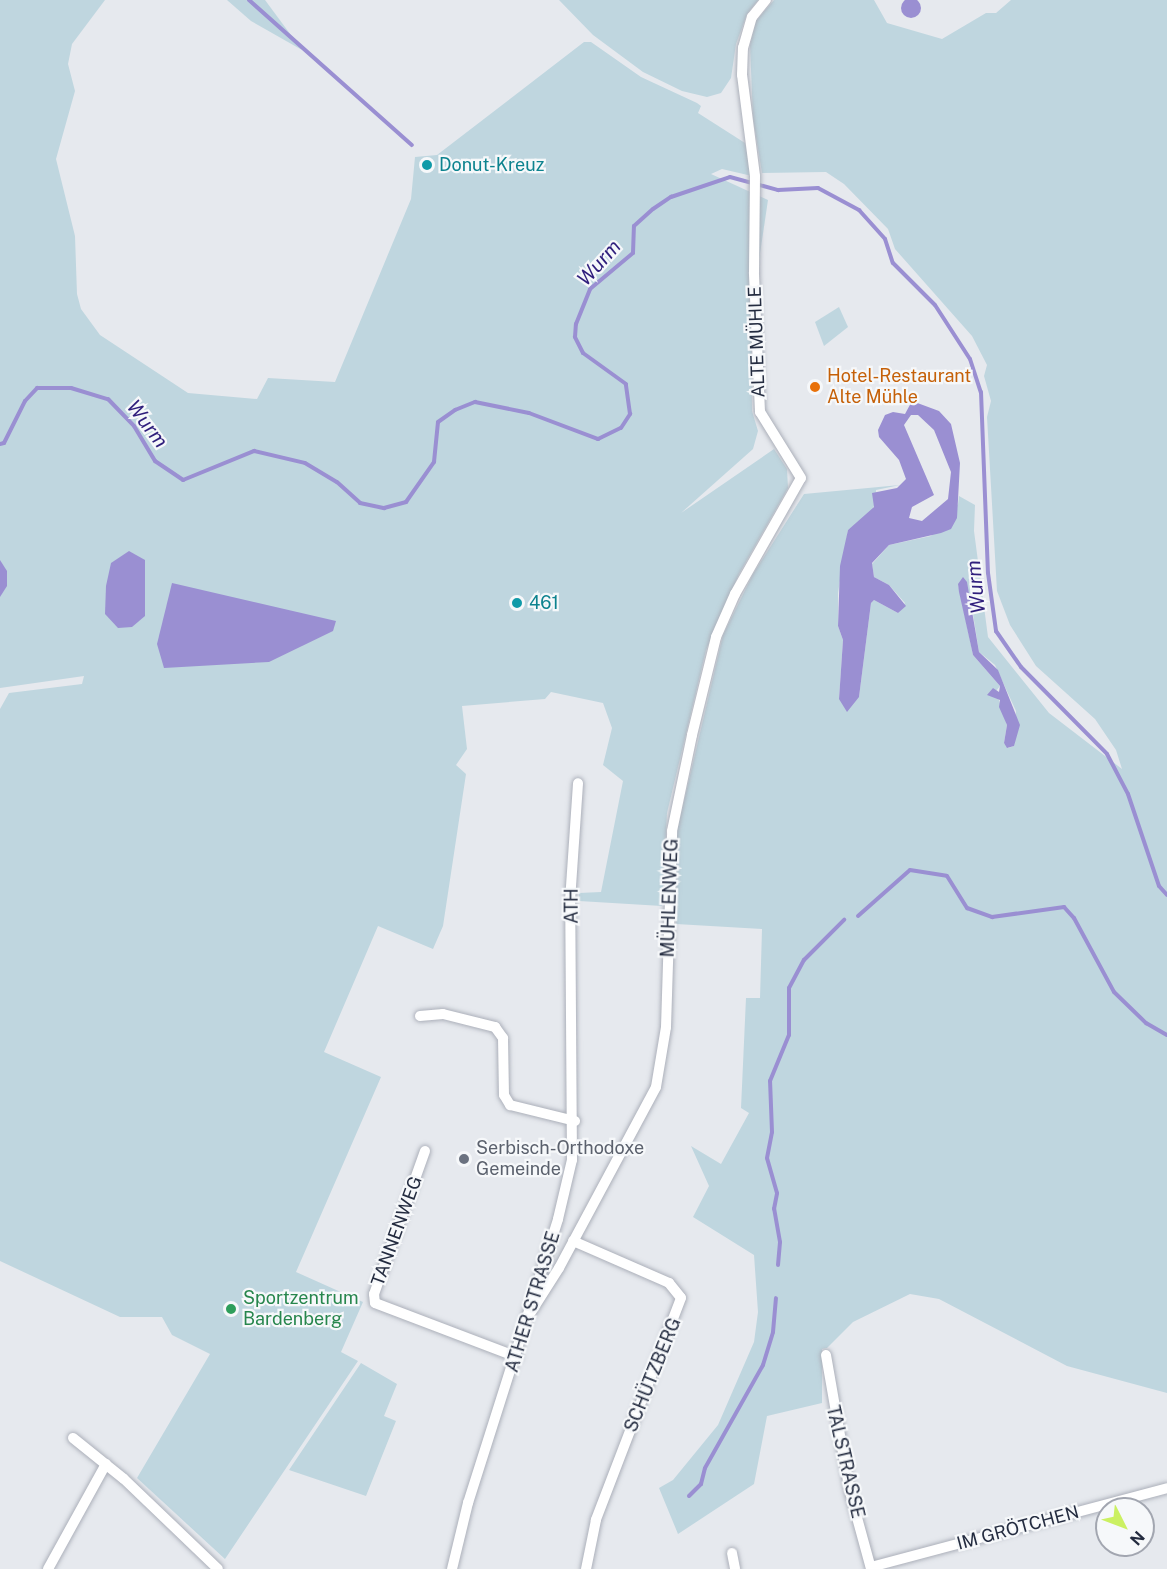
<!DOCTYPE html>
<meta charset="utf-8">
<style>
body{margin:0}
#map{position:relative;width:1167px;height:1569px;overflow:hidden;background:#e6e9ee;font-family:"Public Sans",sans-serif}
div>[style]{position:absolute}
.green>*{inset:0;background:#bfd6df}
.water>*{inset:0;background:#9a8fd2}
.round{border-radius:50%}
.stream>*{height:4px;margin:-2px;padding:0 2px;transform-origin:2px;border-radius:2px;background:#9a8fd2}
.roads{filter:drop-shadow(0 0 2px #acb0ba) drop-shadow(0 0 2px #acb0ba)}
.street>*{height:10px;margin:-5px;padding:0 5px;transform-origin:5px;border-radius:5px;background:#fff}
.dots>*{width:16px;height:16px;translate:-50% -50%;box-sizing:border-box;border:3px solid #f6f8fa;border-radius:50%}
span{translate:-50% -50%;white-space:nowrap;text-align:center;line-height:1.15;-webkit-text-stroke:4.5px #f6f8fa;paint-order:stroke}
.culture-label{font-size:18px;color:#0d838f}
.left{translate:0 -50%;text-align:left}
.street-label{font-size:18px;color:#242c40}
.food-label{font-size:18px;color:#c56008}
.worship-label{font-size:18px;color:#5b616d}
.leisure-label{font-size:18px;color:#27864d}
.water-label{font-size:20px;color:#2f1e7c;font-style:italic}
.north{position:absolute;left:1095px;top:1497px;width:60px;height:60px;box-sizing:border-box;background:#f6f8fa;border:2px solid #a2a6b0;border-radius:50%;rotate:132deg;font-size:16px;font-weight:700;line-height:24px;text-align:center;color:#242c40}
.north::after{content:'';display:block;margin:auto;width:21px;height:27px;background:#cbf062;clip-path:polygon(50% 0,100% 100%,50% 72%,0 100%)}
</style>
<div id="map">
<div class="green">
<div style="clip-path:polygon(0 0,105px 0,72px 44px,68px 64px,75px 91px,56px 159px,75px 236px,77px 294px,81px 309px,100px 335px,188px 393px,257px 399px,268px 378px,335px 382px,411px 199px,415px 157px,437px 155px,584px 42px,591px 42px,641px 77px,697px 103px,701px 106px,698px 113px,745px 143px,752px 176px,722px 169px,711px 174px,768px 200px,751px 314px,752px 411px,758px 431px,753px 449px,681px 513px,774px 449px,787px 469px,788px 488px,739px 574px,706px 650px,667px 813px,662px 906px,579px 901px,579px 893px,601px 892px,623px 781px,603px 765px,612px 728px,603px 703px,551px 692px,545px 699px,462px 706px,467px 749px,456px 765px,466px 774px,443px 926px,433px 949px,378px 926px,324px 1052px,381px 1077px,296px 1272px,363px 1302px,341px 1352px,358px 1361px,225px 1559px,137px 1478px,210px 1354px,172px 1335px,162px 1317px,120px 1317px,0 1261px,0 709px,9px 693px,82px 684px,84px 676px,0 688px)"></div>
<div style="clip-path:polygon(227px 0,265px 0,302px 50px,251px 21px)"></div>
<div style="clip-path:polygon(559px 0,758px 0,747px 14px,736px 44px,731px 78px,721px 93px,707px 97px,682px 91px,643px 72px,593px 35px)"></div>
<div style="clip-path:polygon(evenodd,774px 0,874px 0,887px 23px,942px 39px,986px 13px,996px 13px,1011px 0,1167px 0,1167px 1393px,1067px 1366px,939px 1299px,910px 1294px,853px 1322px,827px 1348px,822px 1349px,822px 1403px,767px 1416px,754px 1484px,678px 1534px,659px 1488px,673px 1480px,718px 1425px,754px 1342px,758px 1312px,754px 1255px,693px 1217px,709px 1186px,691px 1146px,721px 1164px,749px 1113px,741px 1108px,746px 998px,760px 998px,762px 929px,676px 924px,677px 831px,723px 635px,753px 574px,804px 494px,900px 485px,876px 490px,876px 502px,870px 514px,848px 530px,838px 593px,838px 626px,843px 640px,839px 699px,859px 697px,871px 603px,874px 600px,898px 613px,905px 603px,889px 585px,874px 577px,872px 564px,889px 545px,931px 536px,958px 504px,959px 496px,975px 505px,974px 531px,988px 637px,1049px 713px,1122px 769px,1116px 750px,1095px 719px,1036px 666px,1010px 625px,997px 591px,987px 417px,991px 401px,984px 376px,987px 365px,972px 336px,895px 249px,888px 229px,844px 184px,826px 172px,762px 173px,753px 118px,750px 45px,756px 21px,774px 0,958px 584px,973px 614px,979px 652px,995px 665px,1016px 711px,1014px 746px,1008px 748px,1004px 743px,1007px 725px,996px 691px,1000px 686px,973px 655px,958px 584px)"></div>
<div style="clip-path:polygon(839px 307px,848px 327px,824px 346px,815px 322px)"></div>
<div style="clip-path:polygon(361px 1363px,397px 1384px,384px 1416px,396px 1421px,366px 1496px,289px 1470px)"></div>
</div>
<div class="water">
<div class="round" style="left:901px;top:-2px;width:20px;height:20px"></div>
<div style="clip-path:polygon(evenodd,912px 401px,939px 411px,951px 424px,960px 463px,957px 518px,951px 529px,941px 533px,889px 545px,872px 563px,874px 577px,889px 585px,906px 606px,898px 613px,874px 600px,871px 603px,859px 697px,847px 712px,839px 699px,843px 640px,838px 626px,840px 566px,848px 530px,874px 507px,872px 493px,897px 488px,906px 479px,899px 460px,879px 437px,878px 430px,885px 415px,893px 412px,905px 414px,912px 401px,911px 415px,918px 415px,934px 430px,951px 472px,948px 499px,922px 521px,909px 518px,912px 507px,934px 495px,904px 425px,911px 415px)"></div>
<div style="clip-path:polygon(129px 551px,145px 560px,145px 616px,132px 627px,118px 628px,105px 614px,106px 586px,111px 563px)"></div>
<div style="clip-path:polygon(0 560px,7px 571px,7px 586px,0 597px)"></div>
<div style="clip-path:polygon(963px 577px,967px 582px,979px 652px,998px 670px,1020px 725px,1014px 746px,1007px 748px,1004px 743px,1007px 725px,999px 707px,1000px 700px,987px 695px,993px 688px,999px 692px,1000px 686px,973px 655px,959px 592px,958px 584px)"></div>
<div style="clip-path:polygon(172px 583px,336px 621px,333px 631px,269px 662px,164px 668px,157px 644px)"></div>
</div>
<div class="stream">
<div style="left:249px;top:0;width:218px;rotate:41.7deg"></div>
<div style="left:0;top:444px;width:4px;rotate:-14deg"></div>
<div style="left:4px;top:443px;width:47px;rotate:-63.4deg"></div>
<div style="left:25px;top:401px;width:18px;rotate:-47deg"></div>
<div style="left:37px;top:388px;width:34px"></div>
<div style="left:71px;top:388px;width:39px;rotate:17deg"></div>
<div style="left:108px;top:399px;width:37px;rotate:46deg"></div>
<div style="left:134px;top:426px;width:41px;rotate:59deg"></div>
<div style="left:155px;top:461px;width:34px;rotate:34deg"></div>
<div style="left:183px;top:480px;width:77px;rotate:-22.2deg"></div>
<div style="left:254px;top:451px;width:52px;rotate:13.2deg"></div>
<div style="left:305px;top:463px;width:37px;rotate:31deg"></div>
<div style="left:337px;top:482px;width:31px;rotate:42deg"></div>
<div style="left:360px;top:503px;width:25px;rotate:12deg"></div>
<div style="left:384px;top:508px;width:23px;rotate:-15deg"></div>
<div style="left:406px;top:502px;width:49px;rotate:-55deg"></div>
<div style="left:434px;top:462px;width:40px;rotate:-84.3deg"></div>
<div style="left:438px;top:422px;width:21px;rotate:-35deg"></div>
<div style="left:455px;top:410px;width:22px;rotate:-22deg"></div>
<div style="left:475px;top:402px;width:55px;rotate:11.5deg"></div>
<div style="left:529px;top:413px;width:74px;rotate:20.6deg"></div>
<div style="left:598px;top:439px;width:25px;rotate:-26deg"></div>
<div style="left:621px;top:428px;width:17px;rotate:-57deg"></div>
<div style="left:630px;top:414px;width:30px;rotate:-98deg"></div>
<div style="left:626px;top:384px;width:53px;rotate:-144.2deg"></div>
<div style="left:583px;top:353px;width:18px;rotate:-117deg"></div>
<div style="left:575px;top:337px;width:13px;rotate:-86deg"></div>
<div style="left:576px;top:324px;width:38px;rotate:-68deg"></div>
<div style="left:590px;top:289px;width:56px;rotate:-39.9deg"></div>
<div style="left:633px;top:253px;width:27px;rotate:-88deg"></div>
<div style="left:634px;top:226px;width:25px;rotate:-42deg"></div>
<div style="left:653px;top:209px;width:22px;rotate:-34deg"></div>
<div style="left:671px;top:197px;width:62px;rotate:-18.7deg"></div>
<div style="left:730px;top:177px;width:50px;rotate:15.2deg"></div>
<div style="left:778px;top:190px;width:40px;rotate:-2.9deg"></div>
<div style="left:818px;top:188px;width:47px;rotate:28.2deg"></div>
<div style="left:859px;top:210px;width:39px;rotate:48deg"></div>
<div style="left:885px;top:239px;width:25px;rotate:72deg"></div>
<div style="left:893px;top:263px;width:59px;rotate:45deg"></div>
<div style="left:935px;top:305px;width:64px;rotate:57.1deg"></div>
<div style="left:970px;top:359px;width:35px;rotate:72deg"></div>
<div style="left:981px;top:392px;width:181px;rotate:87.8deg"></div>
<div style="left:988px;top:573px;width:59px;rotate:82.1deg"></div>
<div style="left:996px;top:631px;width:44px;rotate:55.2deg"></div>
<div style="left:1021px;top:667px;width:122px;rotate:45.3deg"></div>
<div style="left:1107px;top:754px;width:45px;rotate:62.3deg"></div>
<div style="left:1128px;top:794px;width:97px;rotate:71.4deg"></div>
<div style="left:1159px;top:886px;width:12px;rotate:48deg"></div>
<div style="left:858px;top:916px;width:69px;rotate:-41.5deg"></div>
<div style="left:910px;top:870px;width:37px;rotate:9deg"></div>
<div style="left:947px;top:876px;width:38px;rotate:58deg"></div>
<div style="left:967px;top:908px;width:27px;rotate:20deg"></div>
<div style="left:992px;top:917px;width:73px;rotate:-7.9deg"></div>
<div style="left:1064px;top:907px;width:15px;rotate:48deg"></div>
<div style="left:1074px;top:918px;width:84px;rotate:61.6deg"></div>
<div style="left:1114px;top:992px;width:45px;rotate:44.1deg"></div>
<div style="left:1146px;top:1023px;width:24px;rotate:30deg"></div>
<div style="left:778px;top:1265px;width:23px;rotate:-85deg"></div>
<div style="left:780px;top:1242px;width:34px;rotate:-100deg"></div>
<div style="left:774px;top:1209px;width:16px;rotate:-79deg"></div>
<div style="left:777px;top:1193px;width:36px;rotate:-106deg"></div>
<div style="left:767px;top:1158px;width:26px;rotate:-79deg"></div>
<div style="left:772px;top:1132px;width:51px;rotate:-92.2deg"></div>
<div style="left:770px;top:1081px;width:50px;rotate:-67.6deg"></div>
<div style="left:789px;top:1035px;width:47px;rotate:-90deg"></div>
<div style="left:789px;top:988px;width:32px;rotate:-62deg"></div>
<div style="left:804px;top:960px;width:57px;rotate:-45deg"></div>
<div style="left:689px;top:1496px;width:17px;rotate:-45deg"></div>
<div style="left:701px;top:1484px;width:16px;rotate:-76deg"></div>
<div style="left:705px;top:1468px;width:118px;rotate:-60.6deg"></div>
<div style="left:763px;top:1365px;width:34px;rotate:-73deg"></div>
<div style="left:773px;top:1332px;width:34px;rotate:-85deg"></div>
</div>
<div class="roads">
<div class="street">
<div style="left:420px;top:1016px;width:23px;rotate:-5deg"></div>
<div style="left:443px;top:1014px;width:54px;rotate:14deg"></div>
<div style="left:495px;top:1027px;width:14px;rotate:54deg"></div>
<div style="left:503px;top:1038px;width:57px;rotate:89deg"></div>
<div style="left:504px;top:1095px;width:12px;rotate:59deg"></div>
<div style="left:510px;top:1105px;width:67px;rotate:13.8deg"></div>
<div style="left:425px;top:1151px;width:152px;rotate:109.6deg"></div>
<div style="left:374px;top:1294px;width:9px;rotate:84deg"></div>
<div style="left:375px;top:1303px;width:152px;rotate:20.8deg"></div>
<div style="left:573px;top:1241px;width:105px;rotate:23.6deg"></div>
<div style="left:669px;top:1283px;width:19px;rotate:51deg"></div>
<div style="left:681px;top:1298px;width:238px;rotate:111deg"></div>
<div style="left:596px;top:1520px;width:50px;rotate:101.5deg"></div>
<div style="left:531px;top:1312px;width:52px;rotate:-57.5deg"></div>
<div style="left:559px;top:1268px;width:205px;rotate:-61.8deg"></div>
<div style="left:656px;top:1087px;width:61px;rotate:-80.5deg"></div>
<div style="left:666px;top:1027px;width:196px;rotate:-88.2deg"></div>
<div style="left:672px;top:831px;width:98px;rotate:-78.2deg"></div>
<div style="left:692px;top:735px;width:101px;rotate:-76.2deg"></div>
<div style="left:716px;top:637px;width:47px;rotate:-66.2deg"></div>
<div style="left:735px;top:594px;width:133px;rotate:-60.4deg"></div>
<div style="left:801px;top:478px;width:78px;rotate:-121.8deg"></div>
<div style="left:760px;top:412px;width:140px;rotate:-92.5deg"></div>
<div style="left:754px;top:272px;width:96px;rotate:-89.4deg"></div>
<div style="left:755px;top:176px;width:102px;rotate:-97.3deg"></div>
<div style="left:742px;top:75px;width:27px;rotate:-88deg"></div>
<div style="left:743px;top:48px;width:32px;rotate:-74deg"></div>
<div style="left:752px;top:17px;width:22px;rotate:-51deg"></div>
<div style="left:826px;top:1355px;width:139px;rotate:80.1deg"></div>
<div style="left:850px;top:1492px;width:80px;rotate:74.7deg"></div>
<div style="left:73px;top:1438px;width:65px;rotate:38.8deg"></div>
<div style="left:124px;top:1479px;width:130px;rotate:43.8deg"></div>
<div style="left:732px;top:1553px;width:16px;rotate:79deg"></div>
<div style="left:871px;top:1567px;width:306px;rotate:-14.9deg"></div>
<div style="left:48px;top:1569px;width:120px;rotate:-61.1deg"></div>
<div style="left:452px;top:1569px;width:68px;rotate:-76.4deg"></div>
<div style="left:468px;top:1503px;width:298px;rotate:-72.4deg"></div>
<div style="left:558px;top:1219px;width:61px;rotate:-76.7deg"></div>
<div style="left:572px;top:1160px;width:259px;rotate:-90.4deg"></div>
<div style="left:570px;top:901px;width:118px;rotate:-86.1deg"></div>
</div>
</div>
<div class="dots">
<div style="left:427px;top:165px;background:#0f9aa8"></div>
<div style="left:815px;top:387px;background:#e8710a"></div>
<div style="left:517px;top:603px;background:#0f9aa8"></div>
<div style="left:464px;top:1159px;background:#6b7280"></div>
<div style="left:231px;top:1309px;background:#2e9e5b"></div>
</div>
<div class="culture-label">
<span class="left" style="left:439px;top:165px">Donut-Kreuz</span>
<span class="left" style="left:529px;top:603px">461</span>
</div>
<div class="street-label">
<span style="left:757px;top:342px;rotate:-92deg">ALTE MÜHLE</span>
<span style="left:670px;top:898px;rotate:-88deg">MÜHLENWEG</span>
<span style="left:572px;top:906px;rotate:-90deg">ATH</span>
<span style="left:397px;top:1231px;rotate:-70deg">TANNENWEG</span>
<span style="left:533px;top:1302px;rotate:-73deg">ATHER STRASSE</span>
<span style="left:653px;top:1375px;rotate:-68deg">SCHÜTZBERG</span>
<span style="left:845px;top:1462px;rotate:77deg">TALSTRASSE</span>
<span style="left:1018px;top:1528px;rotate:-15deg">IM GRÖTCHEN</span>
</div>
<div class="food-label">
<span class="left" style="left:827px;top:387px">Hotel-Restaurant<br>Alte Mühle</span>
</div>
<div class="worship-label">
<span class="left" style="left:476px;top:1159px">Serbisch-Orthodoxe<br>Gemeinde</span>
</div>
<div class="leisure-label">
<span class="left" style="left:243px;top:1309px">Sportzentrum<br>Bardenberg</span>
</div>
<div class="water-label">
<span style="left:599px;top:263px;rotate:-48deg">Wurm</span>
<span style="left:147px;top:424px;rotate:53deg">Wurm</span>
<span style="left:976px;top:587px;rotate:-96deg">Wurm</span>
</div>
<div class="north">N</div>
</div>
